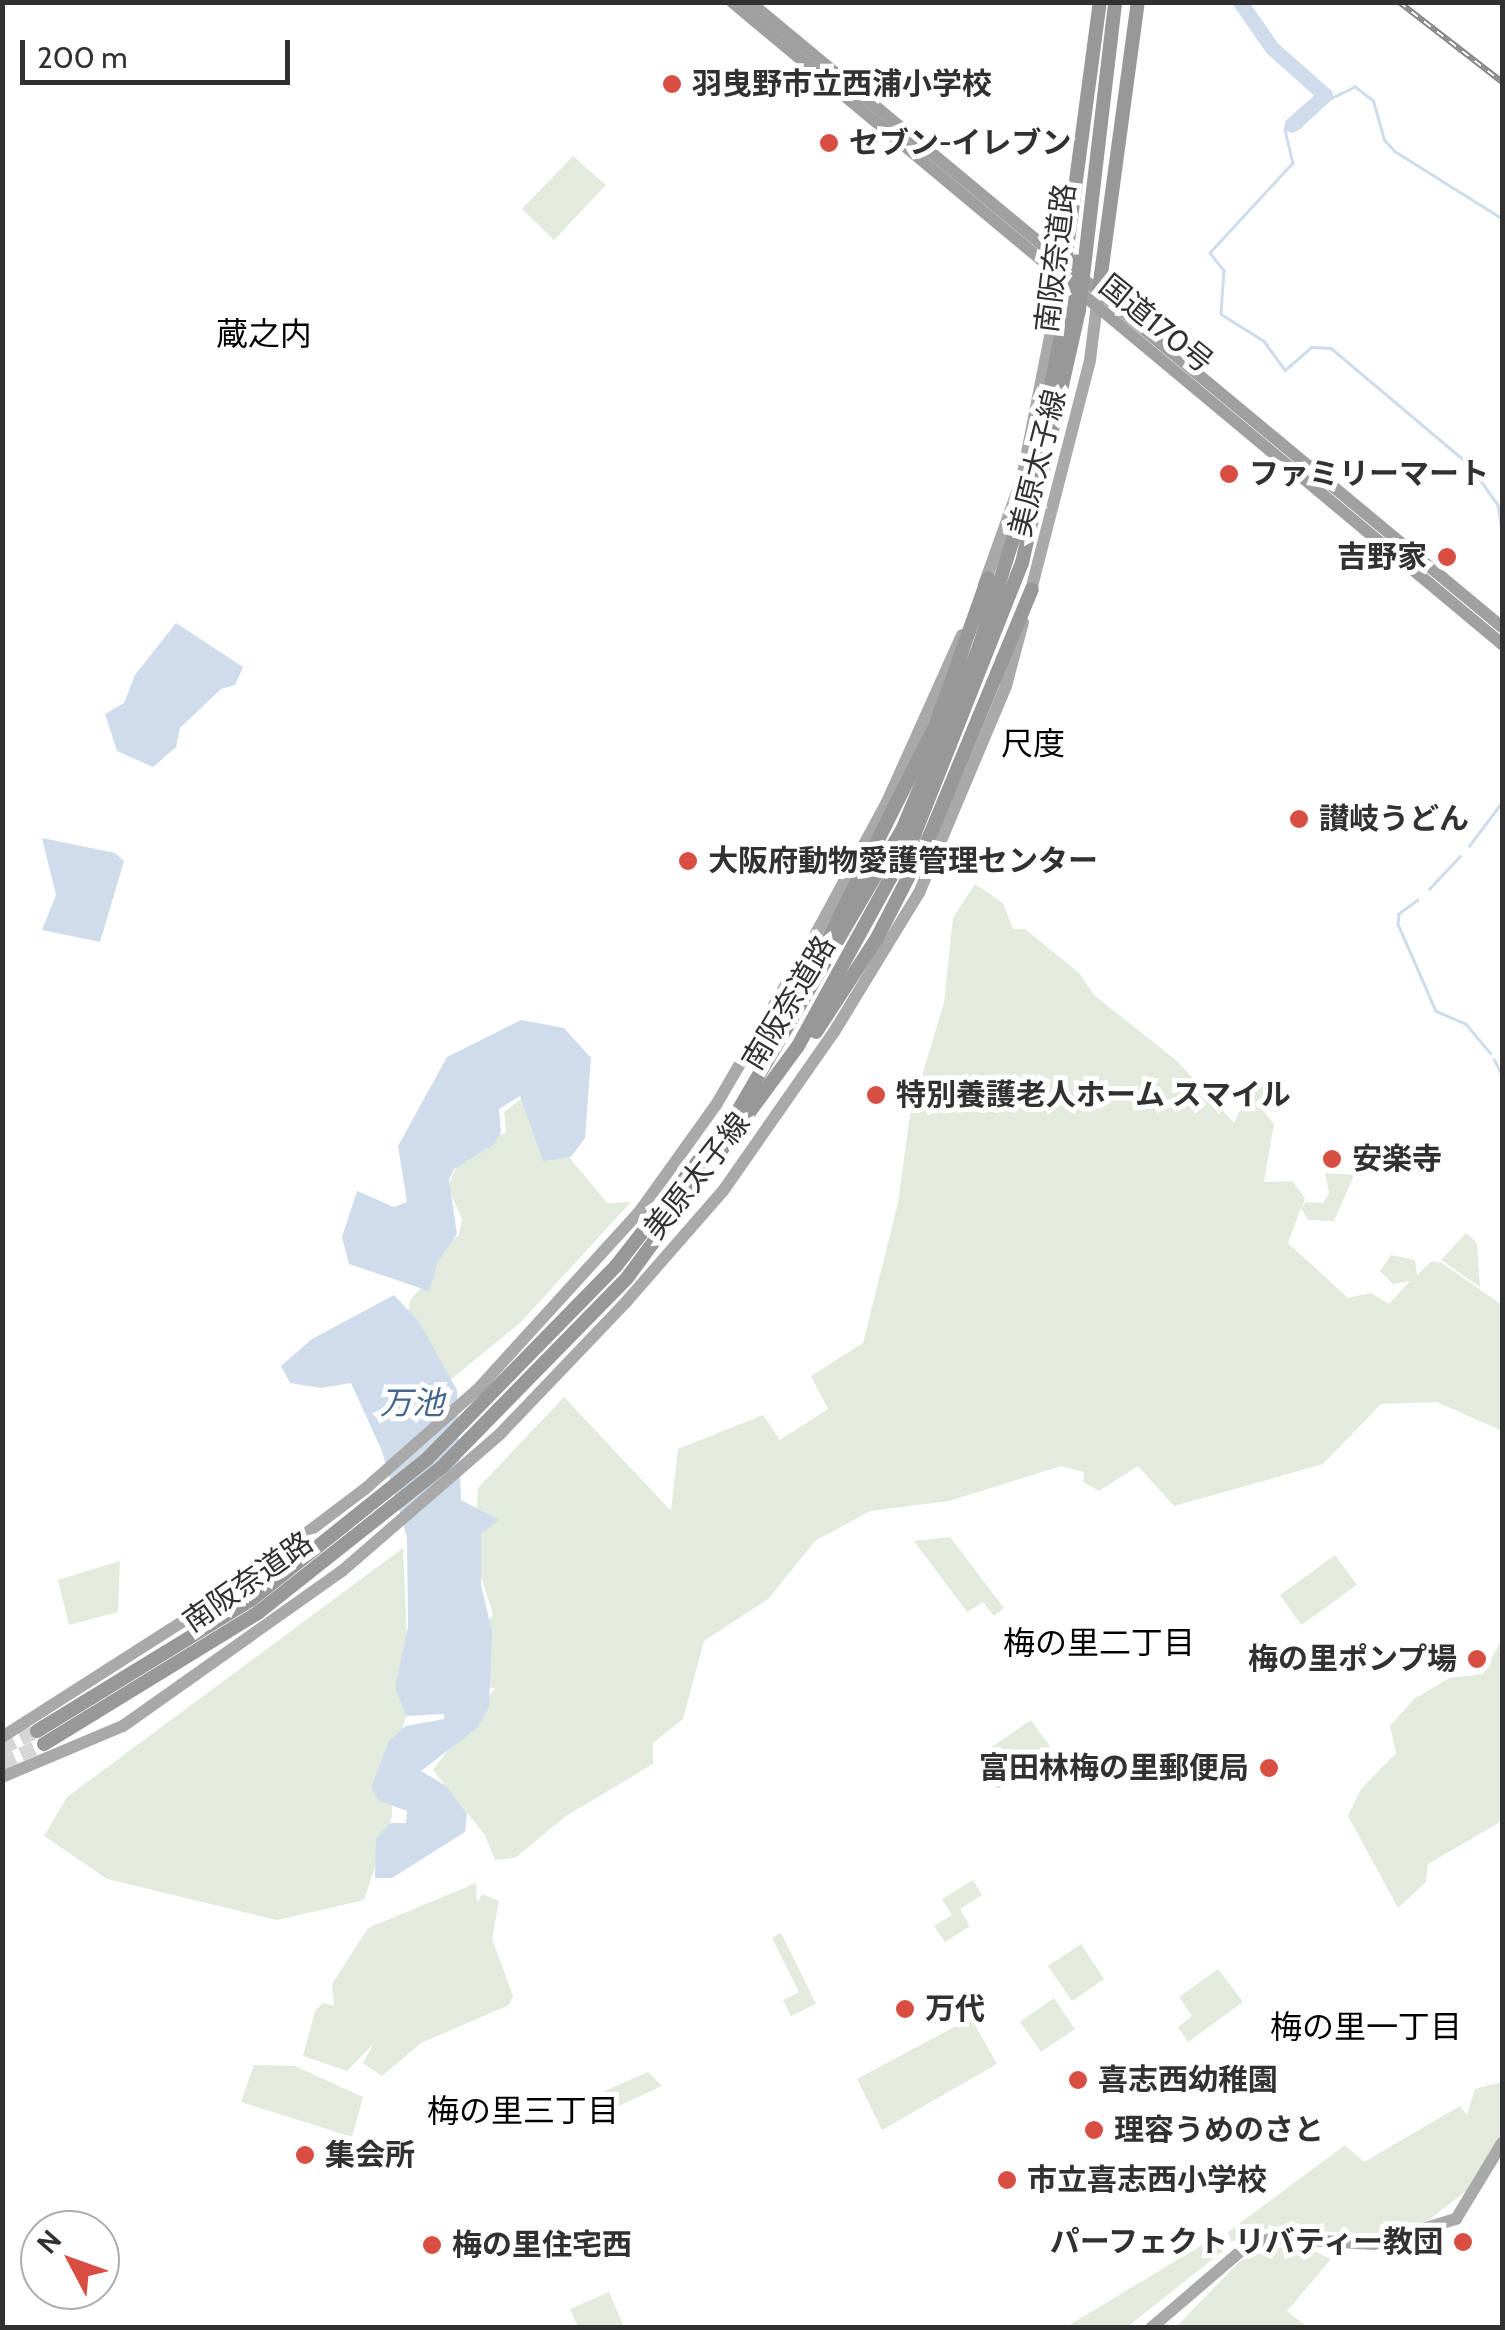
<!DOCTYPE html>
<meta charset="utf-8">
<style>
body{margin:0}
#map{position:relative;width:1505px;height:2330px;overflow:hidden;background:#fff;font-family:Cabin,"Noto Sans JP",sans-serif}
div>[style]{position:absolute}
.green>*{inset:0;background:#e3eade}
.water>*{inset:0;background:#cfdceb}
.stream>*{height:2.5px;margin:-1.25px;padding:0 1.25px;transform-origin:1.25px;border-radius:1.25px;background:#cfdceb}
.river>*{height:15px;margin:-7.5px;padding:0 7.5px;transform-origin:7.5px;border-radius:7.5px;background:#cfdceb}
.motorway-tunnel>*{height:14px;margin-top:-7px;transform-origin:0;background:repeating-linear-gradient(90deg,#d6d6d6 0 14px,transparent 0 21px)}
.primary>*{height:12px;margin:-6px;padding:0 6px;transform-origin:6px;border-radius:6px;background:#a9a9a9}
.trunk>*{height:12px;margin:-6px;padding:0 6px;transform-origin:6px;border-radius:6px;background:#a0a0a0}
.motorway>*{height:14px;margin:-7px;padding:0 7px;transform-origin:7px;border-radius:7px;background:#989898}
.rail>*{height:6px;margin-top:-3px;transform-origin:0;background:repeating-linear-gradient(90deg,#fff 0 8px,#868686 0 16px);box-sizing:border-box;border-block:2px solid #868686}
.dots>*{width:28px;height:28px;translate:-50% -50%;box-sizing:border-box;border:5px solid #fff;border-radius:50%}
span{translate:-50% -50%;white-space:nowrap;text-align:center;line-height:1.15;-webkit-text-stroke:10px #fff;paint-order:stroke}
.poi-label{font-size:30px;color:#313131;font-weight:700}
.left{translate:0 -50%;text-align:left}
.right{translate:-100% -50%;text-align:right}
.street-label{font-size:30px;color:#313131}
.neighbourhood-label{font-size:32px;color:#000}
.water-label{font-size:32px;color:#45678e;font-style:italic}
.frame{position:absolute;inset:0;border:5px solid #313131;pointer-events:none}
.north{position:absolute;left:20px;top:2210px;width:100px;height:100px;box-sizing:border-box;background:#fff;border:2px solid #adadad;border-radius:50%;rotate:311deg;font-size:28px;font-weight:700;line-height:40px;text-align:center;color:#313131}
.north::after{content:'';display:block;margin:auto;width:35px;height:45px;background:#d84e43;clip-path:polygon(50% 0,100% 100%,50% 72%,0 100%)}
.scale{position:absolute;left:20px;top:40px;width:270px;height:45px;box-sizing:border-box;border:5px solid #313131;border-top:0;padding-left:12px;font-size:30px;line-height:35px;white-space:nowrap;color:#313131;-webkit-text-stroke:8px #fff;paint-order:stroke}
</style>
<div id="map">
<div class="green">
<div style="clip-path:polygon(573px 156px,606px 185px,554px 240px,522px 209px)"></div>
<div style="clip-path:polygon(975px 884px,1003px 903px,1013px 929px,1025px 929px,1079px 973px,1094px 995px,1176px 1060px,1234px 1123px,1253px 1080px,1267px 1089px,1261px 1108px,1274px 1124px,1264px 1182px,1292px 1181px,1305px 1198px,1302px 1208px,1306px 1202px,1323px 1203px,1329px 1193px,1325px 1173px,1354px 1175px,1334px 1221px,1308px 1220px,1301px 1208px,1288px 1243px,1348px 1298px,1371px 1293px,1389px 1304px,1410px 1281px,1393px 1284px,1380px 1271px,1391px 1255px,1415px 1260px,1417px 1275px,1432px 1261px,1442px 1263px,1502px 1305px,1502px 1431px,1437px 1402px,1381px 1404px,1323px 1464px,1174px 1506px,1138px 1466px,1099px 1491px,1083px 1482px,1084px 1472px,1061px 1466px,949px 1501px,870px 1511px,815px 1541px,768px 1599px,704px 1641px,683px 1719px,653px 1743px,653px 1764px,566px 1816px,515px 1858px,495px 1860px,485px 1835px,433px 1770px,495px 1688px,468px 1685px,461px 1661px,493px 1614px,474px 1554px,478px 1488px,564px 1397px,671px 1511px,678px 1449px,763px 1415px,780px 1440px,828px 1409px,811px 1376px,863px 1343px,898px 1203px,910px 1115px,944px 1003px,953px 918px)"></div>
<div style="clip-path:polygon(521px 1099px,607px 1203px,631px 1202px,521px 1322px,443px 1386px,407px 1319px,410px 1300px,426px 1283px,439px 1251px,459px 1235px,462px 1219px,448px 1188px,454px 1171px,475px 1142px,506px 1133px,504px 1112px)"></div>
<div style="clip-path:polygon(1466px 1233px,1477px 1243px,1480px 1287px,1441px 1260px)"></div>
<div style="clip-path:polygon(950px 1537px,1004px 1608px,994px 1616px,983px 1602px,967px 1612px,914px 1541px)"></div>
<div style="clip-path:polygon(403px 1548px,410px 1704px,391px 1765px,392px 1816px,364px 1900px,277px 1920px,107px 1879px,44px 1836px,67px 1797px)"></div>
<div style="clip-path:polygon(1335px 1555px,1357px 1585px,1301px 1625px,1280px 1595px)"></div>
<div style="clip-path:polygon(120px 1561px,118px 1612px,69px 1625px,58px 1580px)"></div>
<div style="clip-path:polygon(1502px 1639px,1502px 1821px,1428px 1864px,1426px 1882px,1398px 1908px,1348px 1816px,1361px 1789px,1396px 1753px,1390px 1726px,1414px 1699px,1449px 1678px,1483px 1674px)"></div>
<div style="clip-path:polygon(1031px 1720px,1053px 1751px,998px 1789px,976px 1758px)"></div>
<div style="clip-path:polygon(973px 1880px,982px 1895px,960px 1909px,970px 1926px,945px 1942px,934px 1926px,952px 1915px,942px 1899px)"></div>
<div style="clip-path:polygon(476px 1883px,477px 1903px,482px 1894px,499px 1901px,492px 1939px,513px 1996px,509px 2005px,421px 2043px,382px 2076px,363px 2063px,374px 2043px,347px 2071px,303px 2056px,315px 2011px,323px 2003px,334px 2006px,332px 1984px,368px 1928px)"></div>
<div style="clip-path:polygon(781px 1933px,816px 2004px,791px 2016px,783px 2000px,799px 1992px,772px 1938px)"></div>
<div style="clip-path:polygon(1081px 1944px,1104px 1979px,1072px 2001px,1048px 1966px)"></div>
<div style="clip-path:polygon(1218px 1969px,1243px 2002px,1188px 2042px,1178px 2027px,1192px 2016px,1179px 1997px)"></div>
<div style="clip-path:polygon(1054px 1998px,1075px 2029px,1041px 2052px,1020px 2022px)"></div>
<div style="clip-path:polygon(971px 2018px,997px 2064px,882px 2130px,857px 2079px)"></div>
<div style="clip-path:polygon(254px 2065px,295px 2066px,363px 2097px,352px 2137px,241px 2102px)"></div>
<div style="clip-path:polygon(648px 2072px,662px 2086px,597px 2116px,591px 2097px)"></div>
<div style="clip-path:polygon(1502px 2082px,1502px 2133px,1466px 2191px,1425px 2223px,1393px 2235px,1267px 2229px,1231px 2242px,1228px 2232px,1345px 2145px,1364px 2162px,1460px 2106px,1467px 2115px,1475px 2089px)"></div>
<div style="clip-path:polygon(1217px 2236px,1227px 2248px,1127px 2327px,1066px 2327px)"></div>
<div style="clip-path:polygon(1273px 2247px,1312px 2250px,1331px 2259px,1287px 2311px,1307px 2327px,1176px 2327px,1240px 2261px)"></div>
<div style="clip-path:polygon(609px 2292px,624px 2327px,578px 2327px,570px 2309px)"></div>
</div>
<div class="water">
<div style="clip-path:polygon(176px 623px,243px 667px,235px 685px,221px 689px,180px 728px,176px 747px,153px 767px,117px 751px,105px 714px,124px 703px,135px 675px)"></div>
<div style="clip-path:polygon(42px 838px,115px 853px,124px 861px,100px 942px,42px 930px,56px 895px)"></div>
<div style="clip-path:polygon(521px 1020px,564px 1028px,591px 1058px,585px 1138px,571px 1157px,543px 1161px,520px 1096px,499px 1109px,501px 1132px,494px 1144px,454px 1169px,449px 1180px,457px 1234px,438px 1261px,429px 1291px,349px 1264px,342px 1237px,357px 1191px,394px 1207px,407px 1202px,398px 1146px,447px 1057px)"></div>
<div style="clip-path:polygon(394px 1295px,419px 1322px,457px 1390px,461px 1500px,499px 1520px,481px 1534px,481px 1585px,492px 1632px,489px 1707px,477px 1728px,421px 1771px,446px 1786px,467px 1813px,465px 1832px,392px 1878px,375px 1878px,376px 1839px,390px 1823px,406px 1823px,407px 1811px,379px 1801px,371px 1788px,389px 1741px,406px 1726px,444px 1719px,444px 1714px,407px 1716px,395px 1688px,408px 1627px,407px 1537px,382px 1451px,351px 1383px,321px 1388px,290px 1383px,281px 1366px,312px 1339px)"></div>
</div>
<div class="stream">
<div style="left:1502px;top:219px;width:126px;rotate:-147.9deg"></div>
<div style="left:1395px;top:152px;width:16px;rotate:-133deg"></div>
<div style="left:1384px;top:140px;width:41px;rotate:-105.8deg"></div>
<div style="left:1373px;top:101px;width:23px;rotate:-142deg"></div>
<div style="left:1355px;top:87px;width:30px;rotate:154deg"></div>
<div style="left:1328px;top:100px;width:40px;rotate:136deg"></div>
<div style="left:1299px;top:128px;width:14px;rotate:176deg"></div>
<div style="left:1285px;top:129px;width:35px;rotate:77deg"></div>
<div style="left:1293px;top:163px;width:122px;rotate:132.7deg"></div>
<div style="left:1210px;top:253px;width:22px;rotate:51deg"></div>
<div style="left:1224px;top:270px;width:44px;rotate:93.9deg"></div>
<div style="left:1221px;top:314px;width:51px;rotate:32.1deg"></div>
<div style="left:1264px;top:341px;width:36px;rotate:54deg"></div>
<div style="left:1285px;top:370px;width:35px;rotate:-41deg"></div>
<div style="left:1311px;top:347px;width:20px;rotate:3deg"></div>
<div style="left:1331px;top:348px;width:182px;rotate:40.1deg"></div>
<div style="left:1470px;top:465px;width:49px;rotate:55deg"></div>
<div style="left:1498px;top:505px;width:25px;rotate:81deg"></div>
<div style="left:1469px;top:846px;width:55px;rotate:-53.1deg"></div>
<div style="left:1429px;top:889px;width:45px;rotate:-46.8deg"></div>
<div style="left:1418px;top:900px;width:24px;rotate:144deg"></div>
<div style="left:1399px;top:914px;width:10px;rotate:96deg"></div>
<div style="left:1398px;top:924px;width:95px;rotate:66.4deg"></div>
<div style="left:1436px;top:1011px;width:33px;rotate:23deg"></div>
<div style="left:1466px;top:1024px;width:38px;rotate:50deg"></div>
<div style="left:1494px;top:1059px;width:18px;rotate:63deg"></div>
</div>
<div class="river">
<div style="left:1240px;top:2px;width:56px;rotate:55.2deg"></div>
<div style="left:1272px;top:48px;width:71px;rotate:41.6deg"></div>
<div style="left:1325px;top:95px;width:45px;rotate:138.6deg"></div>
</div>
<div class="motorway-tunnel">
<div style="left:2px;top:1748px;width:39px;rotate:-26deg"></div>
<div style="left:2px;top:1763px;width:46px;rotate:-24.3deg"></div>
</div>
<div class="primary">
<div style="left:984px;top:585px;width:114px;rotate:-70.4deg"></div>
<div style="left:1022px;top:478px;width:211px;rotate:-78.8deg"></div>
<div style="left:1029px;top:598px;width:246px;rotate:-75.6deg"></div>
<div style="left:1090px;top:360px;width:64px;rotate:-82.9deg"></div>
<div style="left:2px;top:1737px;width:266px;rotate:-32.6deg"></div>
<div style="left:226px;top:1594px;width:174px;rotate:-37.1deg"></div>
<div style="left:365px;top:1489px;width:152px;rotate:-41.5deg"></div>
<div style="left:479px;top:1388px;width:239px;rotate:-47.7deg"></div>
<div style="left:640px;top:1211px;width:130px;rotate:-54.4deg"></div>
<div style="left:716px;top:1105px;width:207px;rotate:-59.8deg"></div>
<div style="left:820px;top:926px;width:141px;rotate:-61.6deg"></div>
<div style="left:887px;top:802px;width:183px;rotate:-65.8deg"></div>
<div style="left:2px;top:1777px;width:131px;rotate:-22.9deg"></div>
<div style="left:123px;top:1726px;width:268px;rotate:-35.3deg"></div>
<div style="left:342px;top:1571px;width:209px;rotate:-40.9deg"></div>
<div style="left:500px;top:1434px;width:182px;rotate:-46.3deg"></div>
<div style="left:626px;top:1302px;width:147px;rotate:-48.9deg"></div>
<div style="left:723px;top:1191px;width:194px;rotate:-55.1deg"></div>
<div style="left:834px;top:1032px;width:163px;rotate:-58.6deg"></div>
<div style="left:919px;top:893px;width:225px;rotate:-67.2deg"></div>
<div style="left:1006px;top:686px;width:66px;rotate:-75.1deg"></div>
<div style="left:1151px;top:2328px;width:128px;rotate:-40.6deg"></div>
<div style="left:1248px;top:2245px;width:27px;rotate:-15deg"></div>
<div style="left:1274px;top:2238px;width:100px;rotate:3.4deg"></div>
<div style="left:1374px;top:2244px;width:86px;rotate:-17deg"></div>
<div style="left:1456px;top:2219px;width:89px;rotate:-58.8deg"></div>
</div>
<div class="trunk">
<div style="left:732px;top:2px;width:1003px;rotate:39.82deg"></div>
<div style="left:750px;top:2px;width:978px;rotate:39.73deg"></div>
</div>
<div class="motorway">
<div style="left:1065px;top:263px;width:263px;rotate:-82.4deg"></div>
<div style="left:1099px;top:289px;width:290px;rotate:-82.3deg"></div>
<div style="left:808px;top:979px;width:282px;rotate:-63.3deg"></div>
<div style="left:935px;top:727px;width:158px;rotate:-70.4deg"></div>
<div style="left:816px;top:1032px;width:112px;rotate:-57deg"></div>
<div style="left:877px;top:938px;width:116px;rotate:-62.8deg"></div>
<div style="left:930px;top:835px;width:266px;rotate:-67.5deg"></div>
<div style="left:37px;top:1731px;width:251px;rotate:-31.5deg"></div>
<div style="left:251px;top:1600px;width:226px;rotate:-38.7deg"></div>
<div style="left:427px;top:1459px;width:270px;rotate:-45.6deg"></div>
<div style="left:616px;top:1266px;width:199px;rotate:-51.9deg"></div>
<div style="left:739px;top:1109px;width:325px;rotate:-59.7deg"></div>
<div style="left:903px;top:828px;width:196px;rotate:-67.2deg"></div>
<div style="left:979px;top:647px;width:179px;rotate:-72.5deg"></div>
<div style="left:1033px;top:476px;width:219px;rotate:-78.7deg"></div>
<div style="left:44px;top:1744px;width:252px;rotate:-31.5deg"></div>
<div style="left:259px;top:1612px;width:233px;rotate:-38.4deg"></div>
<div style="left:442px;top:1467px;width:264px;rotate:-45.6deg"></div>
<div style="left:627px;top:1278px;width:288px;rotate:-53.6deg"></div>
<div style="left:798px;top:1046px;width:243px;rotate:-61.2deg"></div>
<div style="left:915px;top:833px;width:290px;rotate:-68.4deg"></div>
<div style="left:1022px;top:563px;width:259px;rotate:-77.3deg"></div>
<div style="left:1079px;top:310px;width:310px;rotate:-83.3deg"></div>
</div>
<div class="rail">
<div style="left:1399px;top:2px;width:130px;rotate:37.8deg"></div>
</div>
<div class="dots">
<div style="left:672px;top:84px;background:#d84e43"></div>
<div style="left:829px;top:143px;background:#d84e43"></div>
<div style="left:1229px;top:474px;background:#d84e43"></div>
<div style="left:1447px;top:557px;background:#d84e43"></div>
<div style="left:1299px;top:819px;background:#d84e43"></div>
<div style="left:688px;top:861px;background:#d84e43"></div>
<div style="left:876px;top:1095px;background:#d84e43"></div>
<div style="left:1332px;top:1159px;background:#d84e43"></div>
<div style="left:1477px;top:1659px;background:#d84e43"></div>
<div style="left:1269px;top:1768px;background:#d84e43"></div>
<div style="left:905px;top:2009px;background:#d84e43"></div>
<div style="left:1078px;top:2080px;background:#d84e43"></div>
<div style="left:1094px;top:2130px;background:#d84e43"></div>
<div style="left:305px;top:2155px;background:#d84e43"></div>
<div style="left:1007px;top:2180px;background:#d84e43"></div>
<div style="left:1463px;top:2242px;background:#d84e43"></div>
<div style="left:432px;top:2245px;background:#d84e43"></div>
</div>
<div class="poi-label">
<span class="left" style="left:692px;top:84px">羽曳野市立西浦小学校</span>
<span class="left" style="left:849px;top:143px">セブン-イレブン</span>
<span class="left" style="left:1249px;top:474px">ファミリーマート</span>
<span class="right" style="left:1427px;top:557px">吉野家</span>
<span class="left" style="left:1319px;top:819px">讃岐うどん</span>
<span class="left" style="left:708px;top:861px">大阪府動物愛護管理センター</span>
<span class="left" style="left:896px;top:1095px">特別養護老人ホーム スマイル</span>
<span class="left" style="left:1352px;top:1159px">安楽寺</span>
<span class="right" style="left:1457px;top:1659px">梅の里ポンプ場</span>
<span class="right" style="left:1249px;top:1768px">富田林梅の里郵便局</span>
<span class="left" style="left:925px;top:2009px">万代</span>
<span class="left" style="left:1098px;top:2080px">喜志西幼稚園</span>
<span class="left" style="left:1114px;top:2130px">理容うめのさと</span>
<span class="left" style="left:325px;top:2155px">集会所</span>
<span class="left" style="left:1027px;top:2180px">市立喜志西小学校</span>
<span class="right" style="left:1443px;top:2242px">パーフェクト リバティー教団</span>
<span class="left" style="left:452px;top:2245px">梅の里住宅西</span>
</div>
<div class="street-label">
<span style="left:1056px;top:258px;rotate:-83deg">南阪奈道路</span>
<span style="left:1156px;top:324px;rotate:39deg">国道170号</span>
<span style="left:1038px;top:463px;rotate:-76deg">美原太子線</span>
<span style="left:789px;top:1003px;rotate:-59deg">南阪奈道路</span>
<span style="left:697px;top:1176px;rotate:-52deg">美原太子線</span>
<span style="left:248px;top:1582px;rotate:-35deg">南阪奈道路</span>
</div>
<div class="neighbourhood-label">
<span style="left:264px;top:334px">蔵之内</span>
<span style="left:1033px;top:744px">尺度</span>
<span style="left:1099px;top:1643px">梅の里二丁目</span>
<span style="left:1366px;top:2027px">梅の里一丁目</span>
<span style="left:523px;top:2111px">梅の里三丁目</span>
</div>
<div class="water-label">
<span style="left:412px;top:1403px">万池</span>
</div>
<div class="frame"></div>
<div class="north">N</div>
<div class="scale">200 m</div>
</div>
